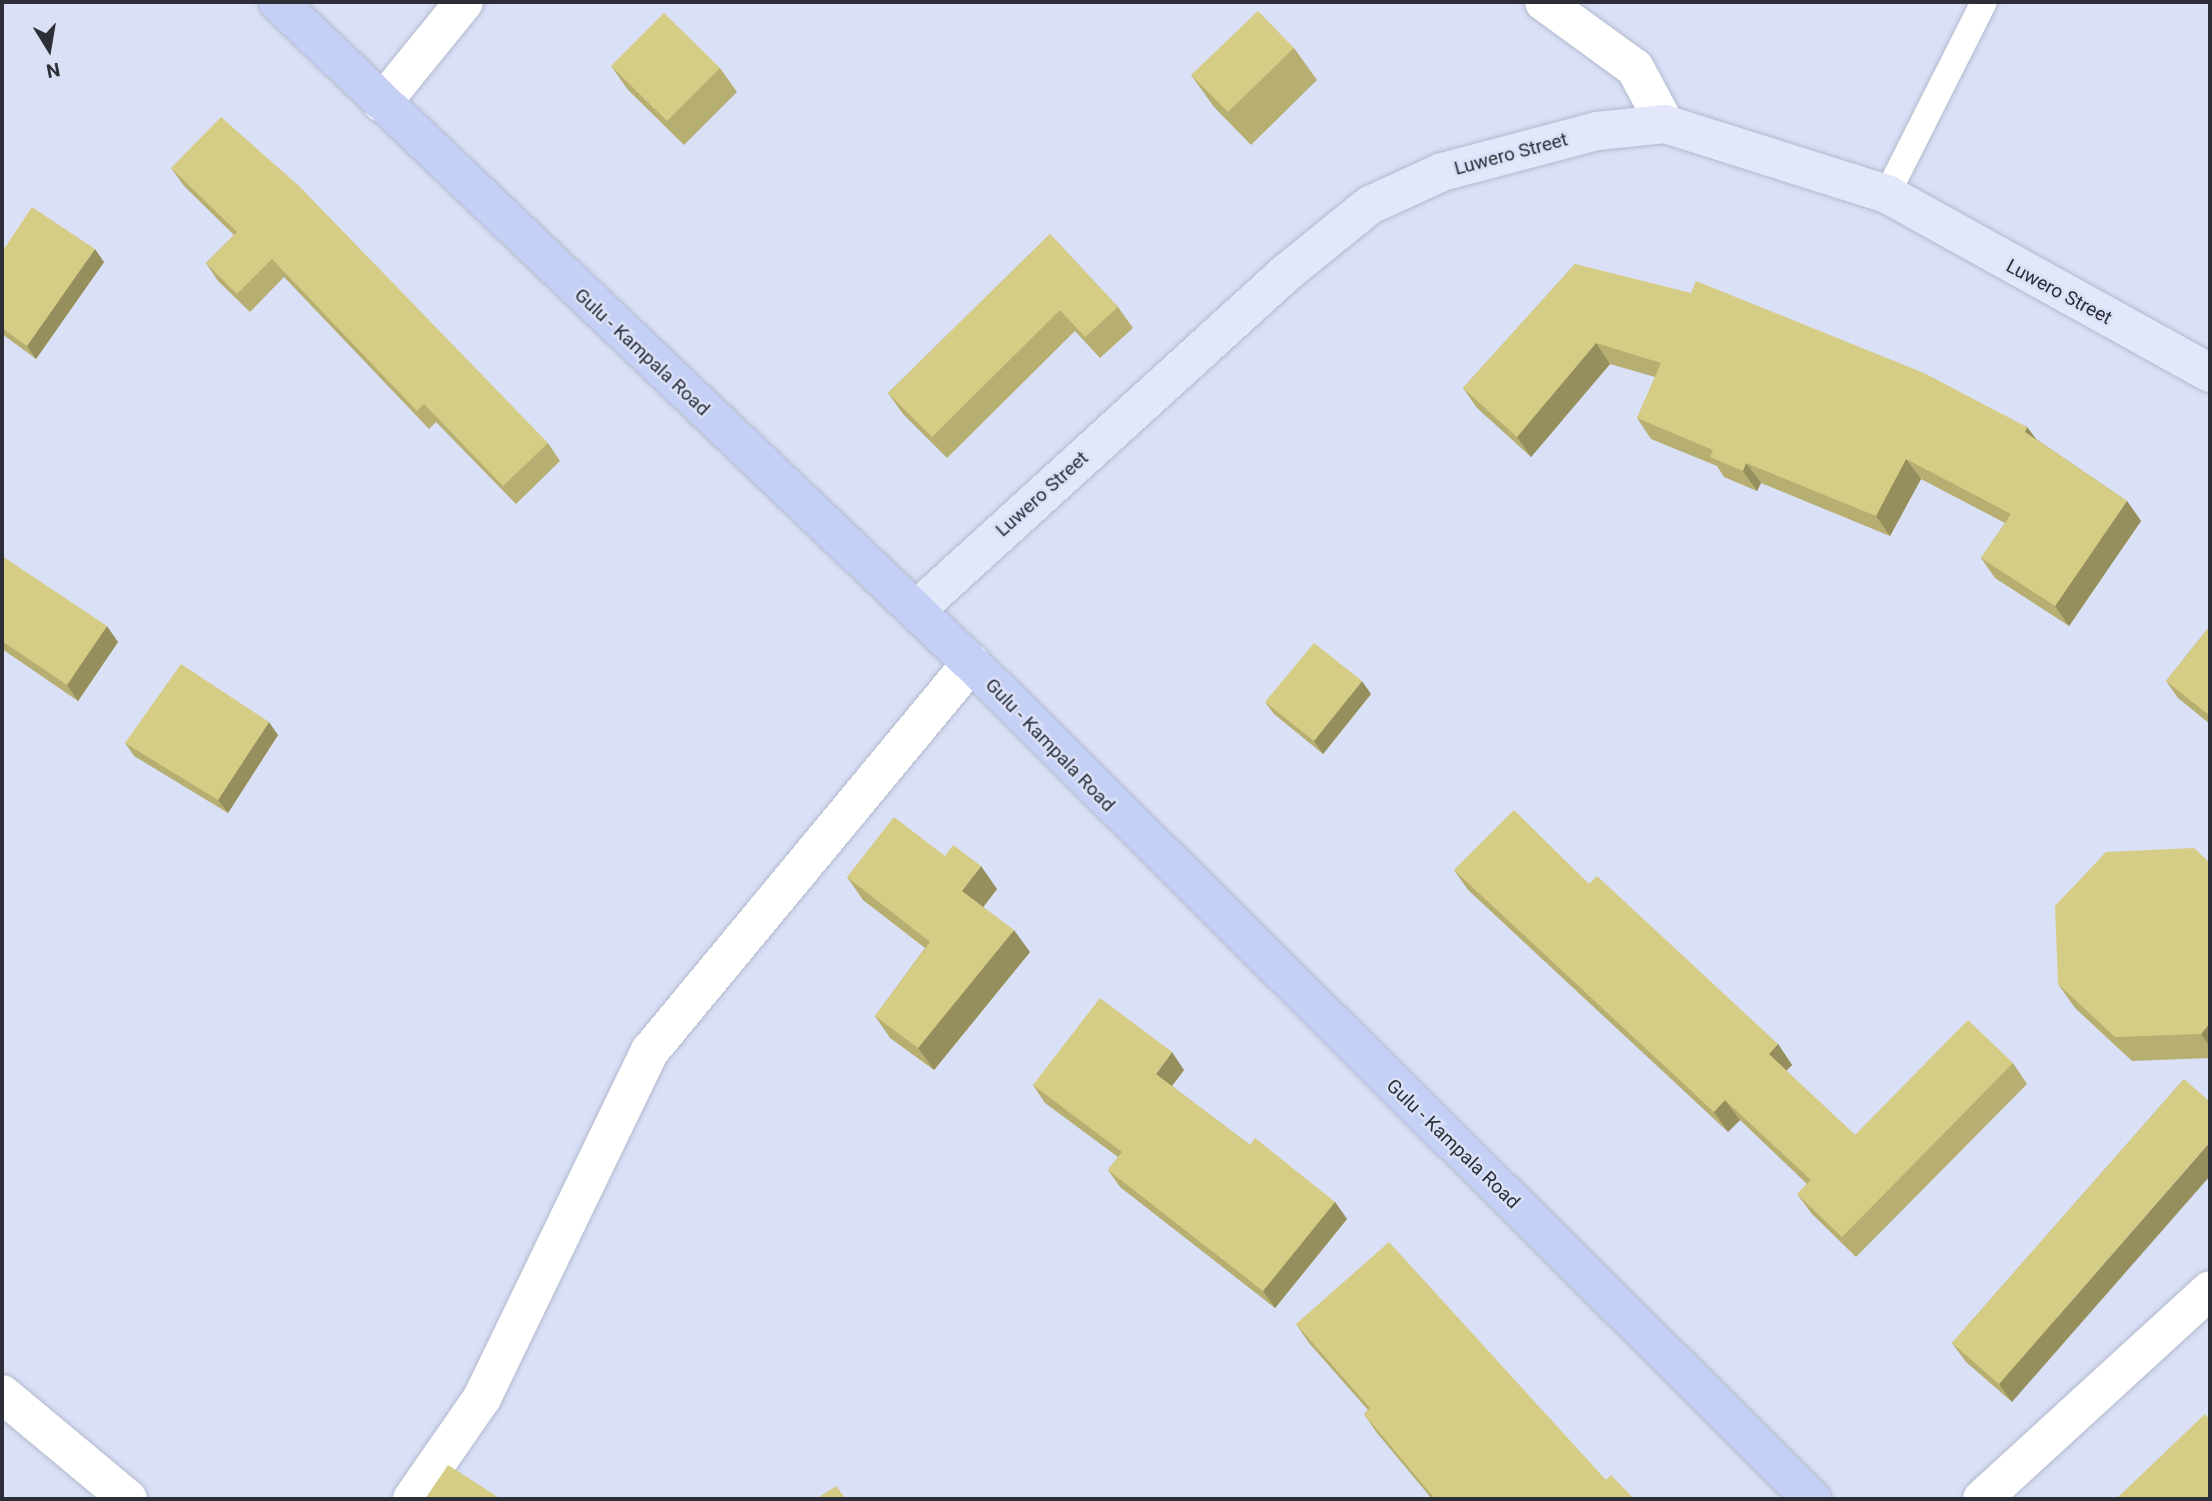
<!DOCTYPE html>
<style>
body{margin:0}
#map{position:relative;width:2212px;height:1501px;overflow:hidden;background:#dae0f6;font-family:Roboto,sans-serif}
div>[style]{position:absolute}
.roads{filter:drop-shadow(0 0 2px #b2b9cd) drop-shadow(0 0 2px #b2b9cd)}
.lane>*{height:26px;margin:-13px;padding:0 13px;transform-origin:13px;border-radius:13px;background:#fff}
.street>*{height:38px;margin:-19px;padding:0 19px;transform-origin:19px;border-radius:19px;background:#fff}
.secondary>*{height:38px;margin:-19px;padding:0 19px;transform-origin:19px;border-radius:19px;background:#e2e8fa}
.primary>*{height:38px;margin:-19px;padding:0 19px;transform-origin:19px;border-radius:19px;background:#c5d0f6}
.wall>*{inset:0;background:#b7af72}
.shaded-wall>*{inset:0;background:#958f5d}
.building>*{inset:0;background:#d5cc85}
span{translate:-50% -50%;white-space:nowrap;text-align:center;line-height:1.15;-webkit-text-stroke:5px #dae0f6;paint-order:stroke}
.street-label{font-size:19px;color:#2c2f37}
.frame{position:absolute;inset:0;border:4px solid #2c2f37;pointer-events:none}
.north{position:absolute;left:14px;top:14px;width:70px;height:70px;-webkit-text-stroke:5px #dae0f6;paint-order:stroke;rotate:169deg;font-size:19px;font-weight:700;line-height:28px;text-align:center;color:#2c2f37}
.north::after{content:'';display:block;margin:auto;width:24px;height:32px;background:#2c2f37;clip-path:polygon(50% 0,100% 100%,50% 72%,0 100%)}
</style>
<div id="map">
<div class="roads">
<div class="lane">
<div style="left:1887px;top:194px;width:215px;rotate:-63.2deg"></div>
</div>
<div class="street">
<div style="left:1544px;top:2px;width:112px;rotate:36deg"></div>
<div style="left:1635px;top:68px;width:64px;rotate:61.8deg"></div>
<div style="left:382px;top:103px;width:130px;rotate:-50.9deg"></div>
<div style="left:2px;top:1394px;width:164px;rotate:39.8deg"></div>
<div style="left:412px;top:1499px;width:123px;rotate:-55.3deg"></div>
<div style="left:482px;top:1398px;width:386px;rotate:-64.2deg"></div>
<div style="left:650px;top:1051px;width:504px;rotate:-50.4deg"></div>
<div style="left:1982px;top:1499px;width:309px;rotate:-42.5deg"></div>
</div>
<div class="secondary">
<div style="left:916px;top:610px;width:500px;rotate:-42.33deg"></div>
<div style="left:1286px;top:273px;width:108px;rotate:-39deg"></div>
<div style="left:1370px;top:205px;width:79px;rotate:-24.6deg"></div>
<div style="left:1442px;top:172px;width:160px;rotate:-14.8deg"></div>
<div style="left:1597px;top:131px;width:68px;rotate:-5.9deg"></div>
<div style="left:1665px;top:124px;width:233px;rotate:17.5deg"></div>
<div style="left:1887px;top:194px;width:369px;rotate:29deg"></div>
</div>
<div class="primary">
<div style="left:278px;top:2px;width:958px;rotate:43.65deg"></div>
<div style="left:971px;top:663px;width:1186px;rotate:44.83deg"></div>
</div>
</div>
<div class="wall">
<div style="clip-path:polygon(1294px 48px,1317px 80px,1251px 145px,1214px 107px,1191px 75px)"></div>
<div style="clip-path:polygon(611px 66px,720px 68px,737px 92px,684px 145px,628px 90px)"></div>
<div style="clip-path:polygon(171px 168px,548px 443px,560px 461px,516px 504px,436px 422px,429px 429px,284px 277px,250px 312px,218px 281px,206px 263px,234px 235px,184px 186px)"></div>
<div style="clip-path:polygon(1050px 234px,1118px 307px,1133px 328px,1100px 358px,1075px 331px,947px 458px,903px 414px,888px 393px)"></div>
<div style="clip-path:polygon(2px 252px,104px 262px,36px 359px,2px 334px)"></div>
<div style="clip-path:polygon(1575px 264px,2027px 427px,2036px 439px,2127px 501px,2141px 521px,2069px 626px,1995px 578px,1981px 558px,2005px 523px,1921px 479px,1890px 536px,1761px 483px,1757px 491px,1724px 477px,1717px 466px,1651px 439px,1637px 418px,1655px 377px,1610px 364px,1531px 457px,1477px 408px,1463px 388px)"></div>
<div style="clip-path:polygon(2px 556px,118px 642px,78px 701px,2px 649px)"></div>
<div style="clip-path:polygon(2210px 626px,2210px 724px,2178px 698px,2166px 681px)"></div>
<div style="clip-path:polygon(1371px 694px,1323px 754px,1274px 714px,1265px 702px)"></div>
<div style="clip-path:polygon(278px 735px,228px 813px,134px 756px,125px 743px)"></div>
<div style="clip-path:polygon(945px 856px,997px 889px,983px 907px,1030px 952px,934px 1070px,890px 1038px,875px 1016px,925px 948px,863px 900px,847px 877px)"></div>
<div style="clip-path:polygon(2210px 863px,2210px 1058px,2132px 1061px,2075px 1008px,2058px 984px)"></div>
<div style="clip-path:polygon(1454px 870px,1589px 884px,1778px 1044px,1792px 1065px,1786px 1071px,1855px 1135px,2013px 1063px,2027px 1084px,1856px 1257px,1812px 1214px,1797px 1194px,1807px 1184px,1740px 1120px,1728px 1132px,1468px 890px)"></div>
<div style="clip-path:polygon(1184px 1070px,1172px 1086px,1250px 1145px,1335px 1202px,1347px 1219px,1275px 1308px,1120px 1187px,1108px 1170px,1118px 1157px,1045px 1103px,1033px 1085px)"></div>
<div style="clip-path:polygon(2184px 1079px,2012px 1402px,1966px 1362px,1952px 1343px)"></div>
<div style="clip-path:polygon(1296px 1324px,1606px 1480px,1634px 1499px,1432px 1499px,1377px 1433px,1364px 1414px,1368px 1410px,1309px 1343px)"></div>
</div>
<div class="shaded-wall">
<div style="clip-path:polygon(95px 249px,104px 262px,36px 359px,27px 346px)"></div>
<div style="clip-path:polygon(1596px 343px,1610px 364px,1531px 457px,1517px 437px)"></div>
<div style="clip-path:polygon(2027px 427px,2042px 447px,2025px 432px)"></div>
<div style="clip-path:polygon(1906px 459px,1921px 479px,1890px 536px,1876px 516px)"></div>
<div style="clip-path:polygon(1746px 463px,1761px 483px,1757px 491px,1743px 471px)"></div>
<div style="clip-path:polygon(2127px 501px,2141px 521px,2069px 626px,2055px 606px)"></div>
<div style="clip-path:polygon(107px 626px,118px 642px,78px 701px,67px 685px)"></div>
<div style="clip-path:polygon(1362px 681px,1371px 694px,1323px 754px,1314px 741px)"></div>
<div style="clip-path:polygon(269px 722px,278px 735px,228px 813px,218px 800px)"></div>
<div style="clip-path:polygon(981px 866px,997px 889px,978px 914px,962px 891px)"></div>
<div style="clip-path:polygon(1014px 930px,1030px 952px,934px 1070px,918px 1048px)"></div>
<div style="clip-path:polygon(2210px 1023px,2210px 1047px,2201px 1034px)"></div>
<div style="clip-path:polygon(1778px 1044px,1792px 1065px,1783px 1074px,1769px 1054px)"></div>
<div style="clip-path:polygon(1172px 1052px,1184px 1070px,1168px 1091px,1156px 1074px)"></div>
<div style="clip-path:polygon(1725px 1100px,1740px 1120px,1728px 1132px,1714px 1112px)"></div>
<div style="clip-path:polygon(2210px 1142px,2210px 1176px,2012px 1402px,1999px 1384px)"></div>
<div style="clip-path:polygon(1335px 1202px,1347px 1219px,1275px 1308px,1263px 1291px)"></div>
</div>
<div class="building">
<div style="clip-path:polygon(1258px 11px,1294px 48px,1228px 112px,1191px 75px)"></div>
<div style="clip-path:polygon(664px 13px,720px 68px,667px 121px,611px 66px)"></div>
<div style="clip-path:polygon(221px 117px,299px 186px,548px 443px,503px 486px,424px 404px,417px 411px,272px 259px,237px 294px,206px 263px,237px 232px,171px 168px)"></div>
<div style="clip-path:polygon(32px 207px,95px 249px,27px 346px,2px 328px,2px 252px)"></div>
<div style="clip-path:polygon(1050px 234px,1118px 307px,1085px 337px,1060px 310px,932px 437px,888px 393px)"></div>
<div style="clip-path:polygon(1575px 264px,1691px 293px,1696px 281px,1924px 373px,2027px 427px,2025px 432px,2127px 501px,2055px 606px,1981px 558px,2011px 514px,1906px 459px,1876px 516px,1746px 463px,1743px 471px,1710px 457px,1713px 450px,1637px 418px,1661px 363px,1596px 343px,1517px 437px,1463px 388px)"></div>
<div style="clip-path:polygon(2px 556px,107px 626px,67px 685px,2px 641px)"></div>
<div style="clip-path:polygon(2210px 626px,2210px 716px,2166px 681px)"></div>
<div style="clip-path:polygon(1314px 643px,1362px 681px,1314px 741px,1265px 702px)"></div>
<div style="clip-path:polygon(181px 664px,269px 722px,218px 800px,125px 743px)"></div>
<div style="clip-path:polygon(1514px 810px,1589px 884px,1597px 876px,1778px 1044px,1769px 1054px,1855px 1135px,1968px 1020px,2013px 1063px,1842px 1237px,1797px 1194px,1811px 1180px,1725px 1100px,1714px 1112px,1454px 870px)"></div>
<div style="clip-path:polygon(894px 817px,945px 856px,953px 845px,981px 866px,962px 891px,1014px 930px,918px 1048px,875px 1016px,930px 942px,847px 877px)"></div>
<div style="clip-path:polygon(2194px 848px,2210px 863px,2210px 1023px,2201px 1034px,2115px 1037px,2058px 984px,2055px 906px,2106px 852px)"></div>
<div style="clip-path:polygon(1100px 998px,1172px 1052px,1156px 1074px,1250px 1145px,1255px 1138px,1335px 1202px,1263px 1291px,1108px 1170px,1122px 1152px,1033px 1085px)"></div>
<div style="clip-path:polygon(2184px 1079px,2210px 1102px,2210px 1142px,1999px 1384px,1952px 1343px)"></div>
<div style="clip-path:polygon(1389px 1242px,1606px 1480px,1611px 1475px,1634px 1499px,1435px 1499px,1364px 1414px,1370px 1408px,1296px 1324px)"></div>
<div style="clip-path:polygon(2205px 1414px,2210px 1420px,2210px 1499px,2116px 1499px)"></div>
<div style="clip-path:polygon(448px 1465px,501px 1499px,425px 1499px)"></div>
<div style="clip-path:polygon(836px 1486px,846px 1499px,816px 1499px)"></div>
</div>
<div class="street-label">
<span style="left:1511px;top:154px;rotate:-15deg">Luwero Street</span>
<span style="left:2059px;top:292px;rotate:28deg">Luwero Street</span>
<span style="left:642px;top:352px;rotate:43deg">Gulu - Kampala Road</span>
<span style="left:1042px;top:494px;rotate:-42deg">Luwero Street</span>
<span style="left:1050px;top:745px;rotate:46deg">Gulu - Kampala Road</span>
<span style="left:1453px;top:1144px;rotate:44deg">Gulu - Kampala Road</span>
</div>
<div class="frame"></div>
<div class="north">N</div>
</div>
